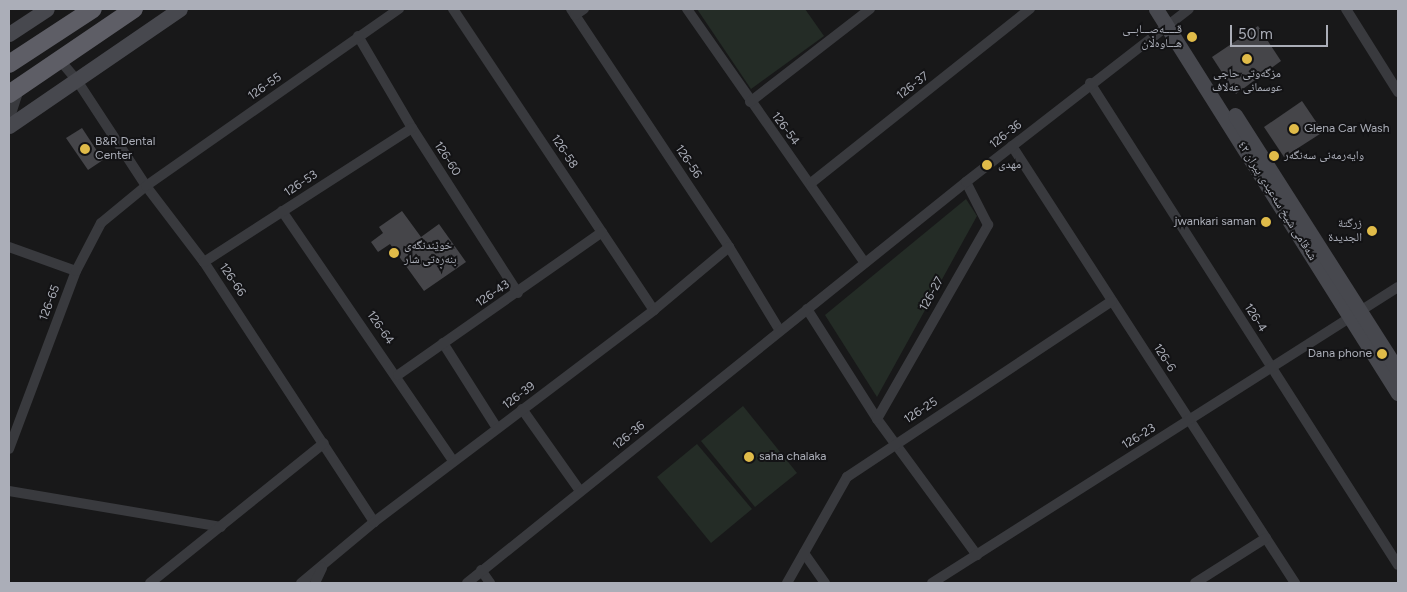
<!DOCTYPE html>
<meta charset="utf-8">
<style>
body{margin:0}
#map{position:relative;width:1407px;height:592px;overflow:hidden;background:#181819;font-family:Figtree,"Noto Naskh Arabic",sans-serif}
div>[style]{position:absolute}
.green>*{inset:0;background:#242c26}
.building>*{inset:0;background:#454549}
.minor>*{height:10px;margin:-5px;padding:0 5px;transform-origin:5px;border-radius:5px;background:#393a3e}
.secondary>*{height:15px;margin:-7.5px;padding:0 7.5px;transform-origin:7.5px;border-radius:7.5px;background:#47484e}
.trunk>*{height:18px;margin:-9px;padding:0 9px;transform-origin:9px;border-radius:9px;background:#5e5e66}
.dots>*{width:14px;height:14px;translate:-50% -50%;box-sizing:border-box;border:2px solid #131315;border-radius:50%}
span{translate:-50% -50%;white-space:nowrap;text-align:center;line-height:1.15;-webkit-text-stroke:4px #131315;paint-order:stroke}
.poi-label{font-size:12px;color:#abaeb8}
.right{translate:-100% -50%;text-align:right}
.left{translate:0 -50%;text-align:left}
.street-label{font-size:12px;color:#abaeb8}
.frame{position:absolute;inset:0;border:10px solid #abaeb8;pointer-events:none}
.scale{position:absolute;left:1230px;top:25px;width:98px;height:22px;box-sizing:border-box;border:2px solid #abaeb8;border-top:0;padding-left:6px;font-size:15px;line-height:18px;white-space:nowrap;color:#abaeb8;-webkit-text-stroke:4px #131315;paint-order:stroke}
</style>
<div id="map">
<div class="green">
<div style="clip-path:polygon(697px 9px,805px 9px,824px 36px,751px 89px)"></div>
<div style="clip-path:polygon(966px 199px,977px 216px,877px 397px,825px 315px)"></div>
<div style="clip-path:polygon(743px 406px,797px 473px,755px 507px,701px 441px)"></div>
<div style="clip-path:polygon(697px 444px,752px 509px,711px 543px,657px 477px)"></div>
</div>
<div class="building">
<div style="clip-path:polygon(1258px 26px,1281px 61px,1236px 94px,1212px 57px)"></div>
<div style="clip-path:polygon(1302px 101px,1323px 132px,1284px 157px,1264px 127px)"></div>
<div style="clip-path:polygon(82px 128px,103px 160px,88px 170px,66px 138px)"></div>
<div style="clip-path:polygon(402px 211px,421px 237px,439px 224px,466px 262px,424px 291px,390px 244px,378px 252px,371px 242px,383px 233px,379px 227px)"></div>
</div>
<div class="minor">
<div style="left:453px;top:9px;width:362px;rotate:56.3deg"></div>
<div style="left:571px;top:9px;width:286px;rotate:56.4deg"></div>
<div style="left:729px;top:247px;width:98px;rotate:58.7deg"></div>
<div style="left:687px;top:9px;width:310px;rotate:55deg"></div>
<div style="left:1346px;top:9px;width:98px;rotate:57.9deg"></div>
<div style="left:575px;top:15px;width:11px;rotate:-34deg"></div>
<div style="left:358px;top:36px;width:107px;rotate:59.6deg"></div>
<div style="left:412px;top:128px;width:196px;rotate:57.3deg"></div>
<div style="left:59px;top:59px;width:26px;rotate:50deg"></div>
<div style="left:76px;top:79px;width:128px;rotate:56.8deg"></div>
<div style="left:146px;top:186px;width:96px;rotate:52.7deg"></div>
<div style="left:204px;top:262px;width:311px;rotate:56.8deg"></div>
<div style="left:1090px;top:83px;width:572px;rotate:57.42deg"></div>
<div style="left:750px;top:102px;width:152px;rotate:-37.8deg"></div>
<div style="left:9px;top:120px;width:35px;rotate:-72deg"></div>
<div style="left:1012px;top:146px;width:521px;rotate:57.07deg"></div>
<div style="left:811px;top:183px;width:280px;rotate:-38.5deg"></div>
<div style="left:282px;top:211px;width:303px;rotate:55.6deg"></div>
<div style="left:9px;top:247px;width:71px;rotate:19.7deg"></div>
<div style="left:204px;top:262px;width:247px;rotate:-32.8deg"></div>
<div style="left:807px;top:309px;width:130px;rotate:57.5deg"></div>
<div style="left:877px;top:419px;width:169px;rotate:53.7deg"></div>
<div style="left:443px;top:343px;width:101px;rotate:57.6deg"></div>
<div style="left:398px;top:375px;width:249px;rotate:-35deg"></div>
<div style="left:522px;top:409px;width:100px;rotate:54.7deg"></div>
<div style="left:877px;top:419px;width:224px;rotate:-60.2deg"></div>
<div style="left:988px;top:225px;width:48px;rotate:-117.1deg"></div>
<div style="left:9px;top:449px;width:190px;rotate:-69.4deg"></div>
<div style="left:76px;top:271px;width:54px;rotate:-62.5deg"></div>
<div style="left:101px;top:223px;width:58px;rotate:-39.4deg"></div>
<div style="left:146px;top:186px;width:309px;rotate:-35deg"></div>
<div style="left:9px;top:491px;width:215px;rotate:9.6deg"></div>
<div style="left:804px;top:553px;width:37px;rotate:55deg"></div>
<div style="left:481px;top:570px;width:16px;rotate:55deg"></div>
<div style="left:150px;top:583px;width:223px;rotate:-38.8deg"></div>
<div style="left:301px;top:583px;width:95px;rotate:-39.9deg"></div>
<div style="left:374px;top:522px;width:351px;rotate:-37.1deg"></div>
<div style="left:654px;top:310px;width:98px;rotate:-40deg"></div>
<div style="left:315px;top:583px;width:17px;rotate:-65deg"></div>
<div style="left:467px;top:583px;width:640px;rotate:-38.79deg"></div>
<div style="left:966px;top:182px;width:282px;rotate:-37.8deg"></div>
<div style="left:787px;top:583px;width:122px;rotate:-60.5deg"></div>
<div style="left:847px;top:477px;width:318px;rotate:-33.6deg"></div>
<div style="left:932px;top:583px;width:552px;rotate:-32.42deg"></div>
<div style="left:1195px;top:583px;width:84px;rotate:-32.4deg"></div>
</div>
<div class="secondary">
<div style="left:1156px;top:9px;width:454px;rotate:57.8deg"></div>
<div style="left:9px;top:34px;width:45px;rotate:-33.3deg"></div>
<div style="left:1235px;top:115px;width:303px;rotate:57.5deg"></div>
<div style="left:9px;top:126px;width:207px;rotate:-34.4deg"></div>
</div>
<div class="trunk">
<div style="left:9px;top:64px;width:100px;rotate:-33.2deg"></div>
<div style="left:9px;top:94px;width:151px;rotate:-34.2deg"></div>
</div>
<div class="dots">
<div style="left:1192px;top:37px;background:#e0bb49"></div>
<div style="left:1247px;top:59px;background:#e0bb49"></div>
<div style="left:1294px;top:129px;background:#e0bb49"></div>
<div style="left:85px;top:149px;background:#e0bb49"></div>
<div style="left:1274px;top:156px;background:#e0bb49"></div>
<div style="left:987px;top:165px;background:#e0bb49"></div>
<div style="left:1266px;top:222px;background:#e0bb49"></div>
<div style="left:1372px;top:231px;background:#e0bb49"></div>
<div style="left:394px;top:253px;background:#e0bb49"></div>
<div style="left:1382px;top:354px;background:#e0bb49"></div>
<div style="left:749px;top:457px;background:#e0bb49"></div>
</div>
<div class="poi-label">
<span class="right" style="left:1182px;top:37px">قـــــەصـــابــی<br>هـــاوەڵان</span>
<span style="left:1247px;top:81px">مزگەوتی حاجی<br>عوسمانی عەلاف</span>
<span class="left" style="left:1304px;top:129px">Glena Car Wash</span>
<span class="left" style="left:95px;top:149px">B&amp;R Dental<br>Center</span>
<span class="left" style="left:1284px;top:156px">وایەرمەنی سەنگەر</span>
<span class="left" style="left:998px;top:165px">مهدی</span>
<span class="right" style="left:1256px;top:222px">jwankari saman</span>
<span class="right" style="left:1362px;top:231px">زرگتة<br>الجديدة</span>
<span class="left" style="left:404px;top:253px">خوێندنگەی<br>بنەڕەتی شار</span>
<span class="right" style="left:1372px;top:354px">Dana phone</span>
<span class="left" style="left:759px;top:457px">saha chalaka</span>
</div>
<div class="street-label">
<span style="left:913px;top:86px;rotate:-38deg">126-37</span>
<span style="left:265px;top:87px;rotate:-35deg">126-55</span>
<span style="left:785px;top:129px;rotate:53deg">126-54</span>
<span style="left:1006px;top:135px;rotate:-38deg">126-36</span>
<span style="left:564px;top:152px;rotate:56deg">126-58</span>
<span style="left:447px;top:159px;rotate:57deg">126-60</span>
<span style="left:688px;top:162px;rotate:56deg">126-56</span>
<span style="left:301px;top:184px;rotate:-33deg">126-53</span>
<span style="left:1277px;top:201px;rotate:58deg">شەقامی شیخ سەعیدی پیران ٤٢</span>
<span style="left:232px;top:280px;rotate:56deg">126-66</span>
<span style="left:493px;top:294px;rotate:-34deg">126-43</span>
<span style="left:932px;top:294px;rotate:-61deg">126-27</span>
<span style="left:50px;top:303px;rotate:-69deg">126-65</span>
<span style="left:1255px;top:318px;rotate:57deg">126-4</span>
<span style="left:380px;top:328px;rotate:55deg">126-64</span>
<span style="left:1164px;top:358px;rotate:57deg">126-6</span>
<span style="left:519px;top:396px;rotate:-37deg">126-39</span>
<span style="left:921px;top:411px;rotate:-33deg">126-25</span>
<span style="left:629px;top:436px;rotate:-39deg">126-36</span>
<span style="left:1139px;top:437px;rotate:-32deg">126-23</span>
</div>
<div class="frame"></div>
<div class="scale">50 m</div>
</div>
